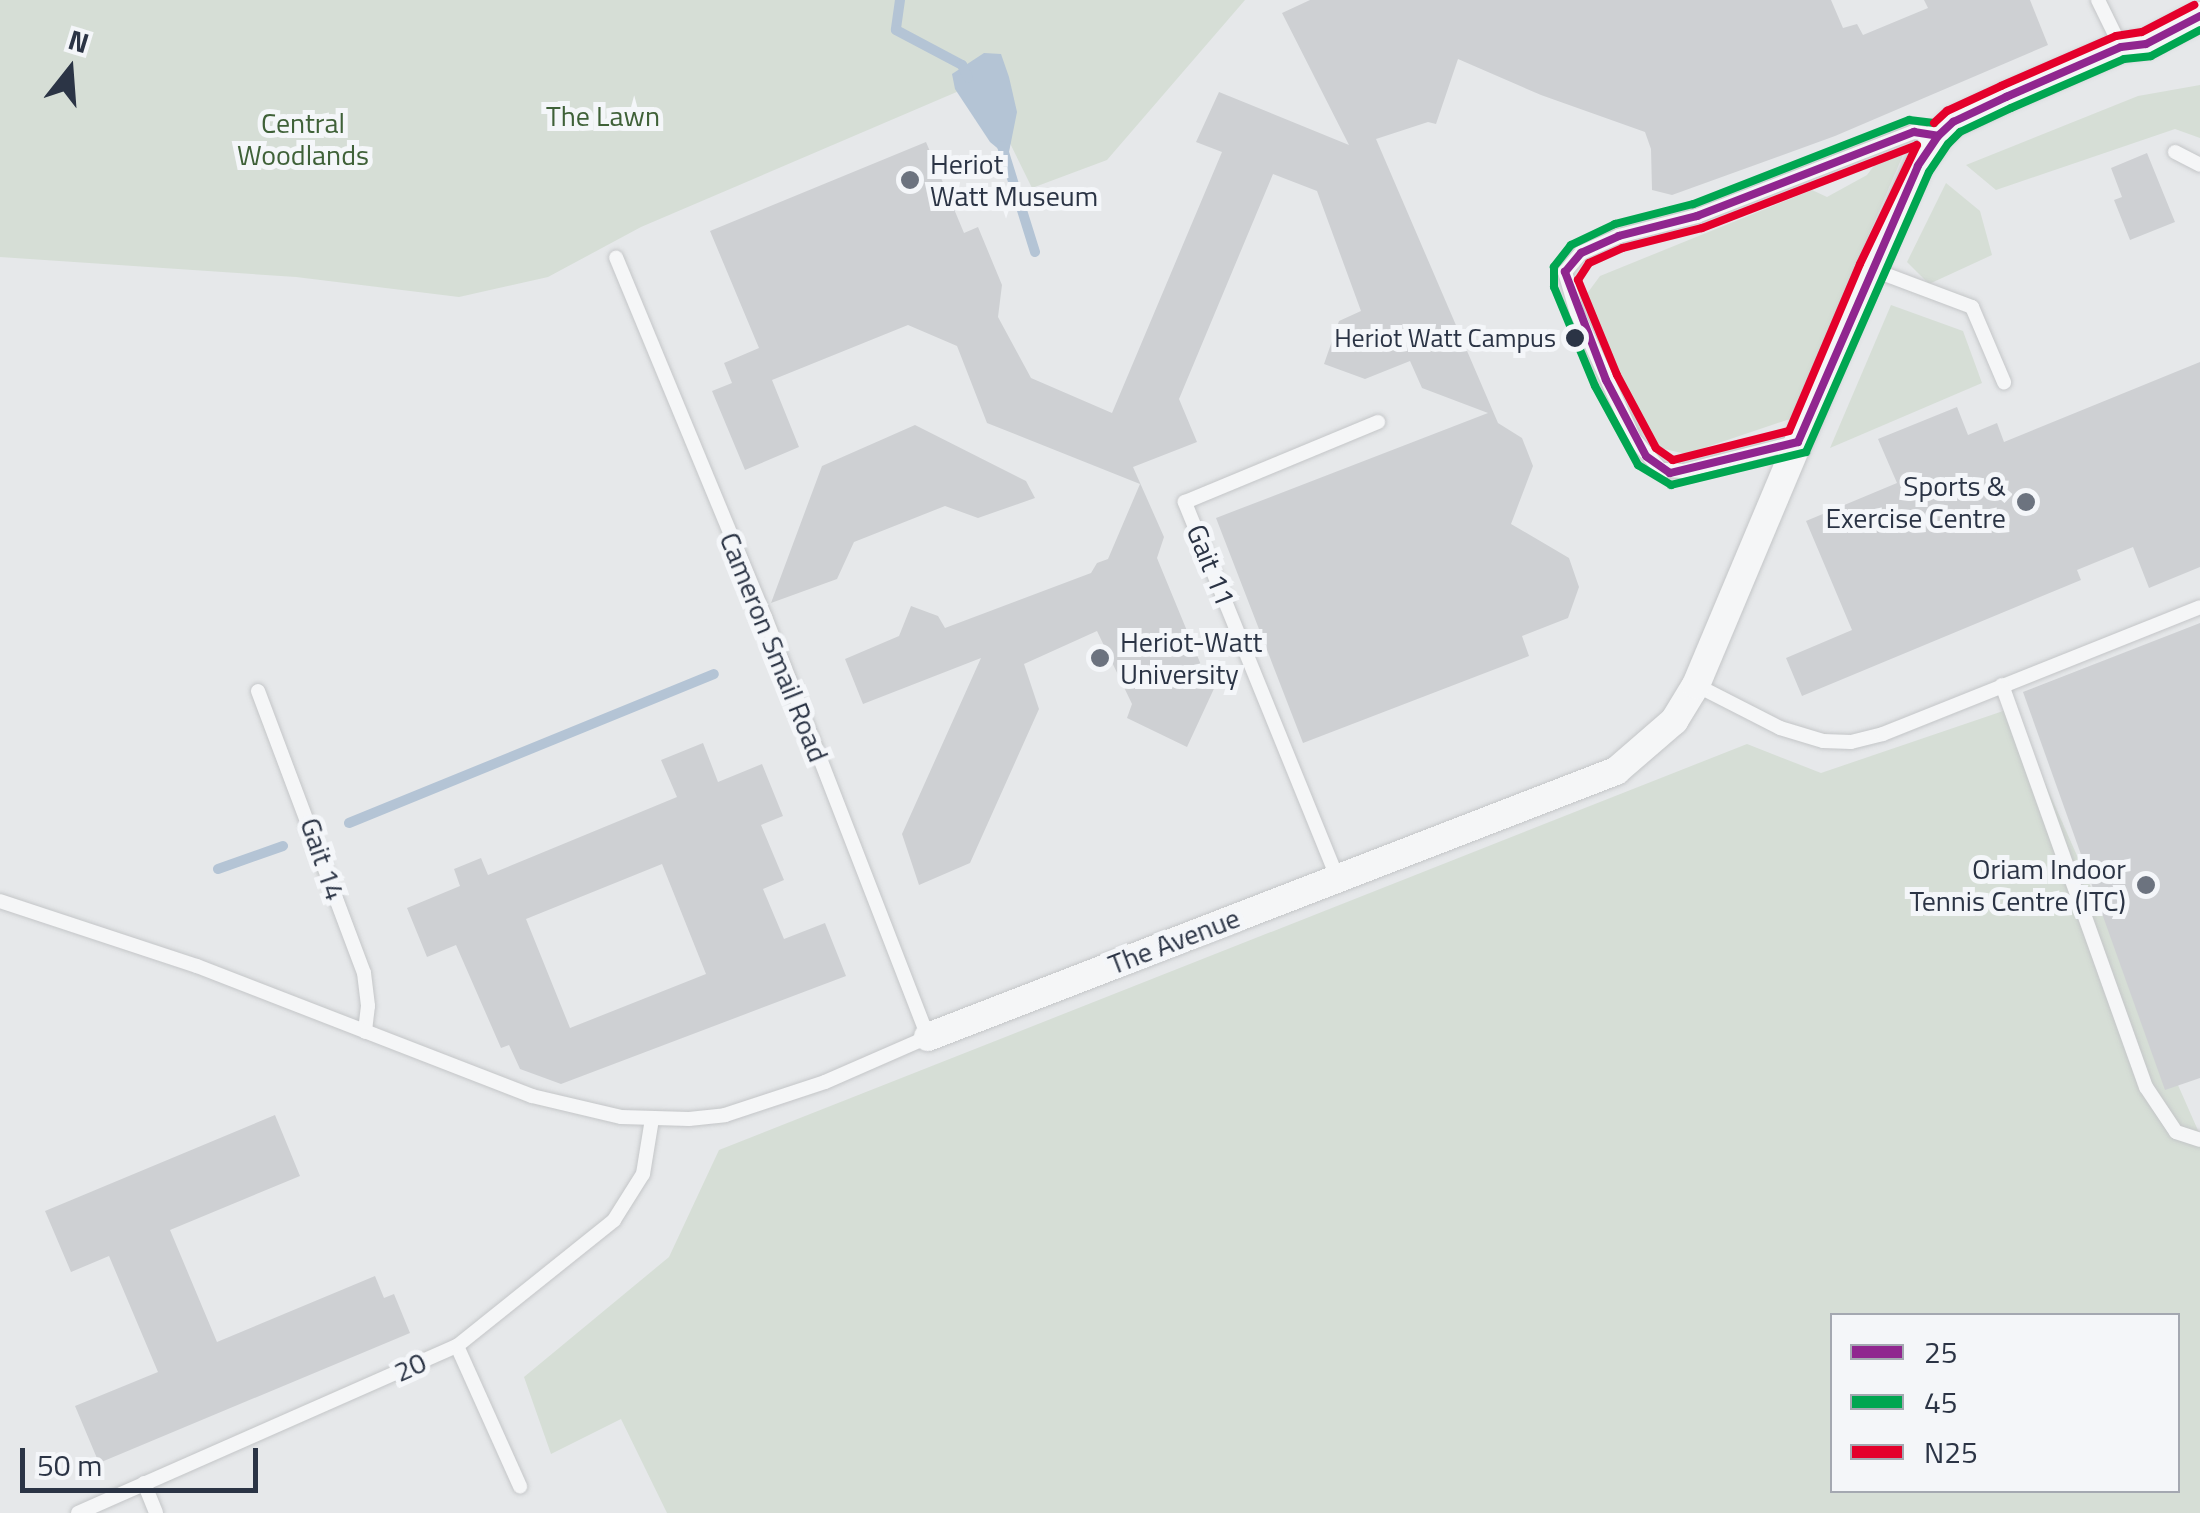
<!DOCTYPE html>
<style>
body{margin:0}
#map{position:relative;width:2200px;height:1513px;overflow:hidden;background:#e6e8ea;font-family:"Titillium Web",sans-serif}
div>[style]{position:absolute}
.green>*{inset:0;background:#d6ded6}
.water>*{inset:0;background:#b4c4d5}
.stream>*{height:10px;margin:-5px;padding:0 5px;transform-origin:5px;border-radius:5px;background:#b4c4d5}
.building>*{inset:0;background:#ced0d3}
.roads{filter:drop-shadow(0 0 2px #c4c6c8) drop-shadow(0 0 2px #c4c6c8)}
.service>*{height:14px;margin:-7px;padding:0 7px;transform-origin:7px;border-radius:7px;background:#f5f6f7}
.minor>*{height:28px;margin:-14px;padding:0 14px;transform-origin:14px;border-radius:14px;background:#f5f6f7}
.bus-1>*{height:8px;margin:-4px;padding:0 4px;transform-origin:4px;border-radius:4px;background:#90268f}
.bus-2>*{height:8px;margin:-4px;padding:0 4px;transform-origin:4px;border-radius:4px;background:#00a651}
.bus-3>*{height:8px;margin:-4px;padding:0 4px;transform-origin:4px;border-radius:4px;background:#e4002b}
.dots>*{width:28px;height:28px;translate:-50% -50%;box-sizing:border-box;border:5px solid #f4f6f9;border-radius:50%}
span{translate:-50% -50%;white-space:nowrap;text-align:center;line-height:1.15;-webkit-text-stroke:10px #f4f6f9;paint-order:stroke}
.bus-label{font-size:26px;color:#2b3445}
.right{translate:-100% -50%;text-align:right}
.park-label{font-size:28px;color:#3f6138}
.poi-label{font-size:28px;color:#2b3445}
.left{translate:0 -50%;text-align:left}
.street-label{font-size:28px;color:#2b3445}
.legend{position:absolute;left:1830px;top:1313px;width:350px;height:180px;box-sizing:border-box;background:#f4f6f9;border:2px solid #a4a8b1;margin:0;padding:12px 18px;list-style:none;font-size:30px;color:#2b3445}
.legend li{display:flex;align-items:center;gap:20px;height:50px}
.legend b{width:50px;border:2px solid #a4a8b1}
.north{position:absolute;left:20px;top:20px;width:100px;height:100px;-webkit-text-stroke:8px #f4f6f9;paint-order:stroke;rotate:17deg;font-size:28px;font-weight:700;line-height:40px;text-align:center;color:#2b3445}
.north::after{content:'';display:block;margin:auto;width:35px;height:45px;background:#2b3445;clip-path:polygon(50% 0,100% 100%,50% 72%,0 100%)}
.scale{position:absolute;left:20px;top:1448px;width:238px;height:45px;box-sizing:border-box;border:5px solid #2b3445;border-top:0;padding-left:12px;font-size:30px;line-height:35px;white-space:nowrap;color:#2b3445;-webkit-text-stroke:8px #f4f6f9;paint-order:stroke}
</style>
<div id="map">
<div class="green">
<div style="clip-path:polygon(0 0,1245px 0,1107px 160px,1032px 188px,980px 82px,641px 227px,548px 277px,459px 297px,296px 277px,0 257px)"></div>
<div style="clip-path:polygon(2200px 85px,2200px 138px,2175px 129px,1996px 190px,1966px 165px,2138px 96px)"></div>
<div style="clip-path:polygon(1903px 155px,1790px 419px,1686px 454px,1660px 448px,1638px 430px,1586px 295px,1600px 276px,1812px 190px,1827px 197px,1867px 175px,1876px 163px)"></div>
<div style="clip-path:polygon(1946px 183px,1980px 211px,1992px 255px,1929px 284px,1907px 262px)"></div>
<div style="clip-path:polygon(1891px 305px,1963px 331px,1982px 383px,1830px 448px)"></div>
<div style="clip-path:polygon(evenodd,2012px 708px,2200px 1135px,2200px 1513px,667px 1513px,621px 1419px,551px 1454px,524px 1377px,669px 1257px,719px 1150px,1747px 744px,1821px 773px,2012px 708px,1832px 1316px,2178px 1316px,2178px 1490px,1832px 1490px,1832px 1316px)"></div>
</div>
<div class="water">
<div style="clip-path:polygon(984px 53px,1001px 54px,1009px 77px,1017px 112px,1008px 157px,990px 142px,955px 89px,952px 74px)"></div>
</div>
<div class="stream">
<div style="left:900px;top:0;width:30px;rotate:98deg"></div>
<div style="left:896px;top:30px;width:75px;rotate:27.9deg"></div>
<div style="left:962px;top:65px;width:14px;rotate:65deg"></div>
<div style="left:1002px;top:146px;width:111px;rotate:72.7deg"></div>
<div style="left:349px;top:823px;width:394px;rotate:-22.2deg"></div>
<div style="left:218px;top:869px;width:69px;rotate:-19.5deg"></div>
</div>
<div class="building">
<div style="clip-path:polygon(1310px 0,1831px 0,1843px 28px,1857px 24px,1863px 35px,1928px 8px,1924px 0,2030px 0,2048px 45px,1835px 136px,1672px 195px,1652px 190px,1651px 149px,1645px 132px,1541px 95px,1458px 59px,1436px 124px,1428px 122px,1376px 139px,1498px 423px,1522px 438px,1533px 466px,1511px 524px,1569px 558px,1579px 587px,1568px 618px,1522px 636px,1529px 656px,1303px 743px,1216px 518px,1488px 413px,1422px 388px,1410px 361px,1365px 379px,1324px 364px,1339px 321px,1361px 311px,1317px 191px,1273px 174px,1179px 399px,1197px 442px,1133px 467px,1164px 537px,1157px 558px,1206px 677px,1218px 680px,1187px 747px,1127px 718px,1132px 704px,1097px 631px,1024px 664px,1039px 709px,970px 863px,919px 885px,902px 834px,981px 658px,863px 704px,845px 659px,899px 636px,911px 606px,938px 616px,945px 628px,1091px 573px,1097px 563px,1108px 559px,1140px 484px,987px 423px,957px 346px,908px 325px,772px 380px,799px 447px,745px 470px,712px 391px,732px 383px,724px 363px,759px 348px,710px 231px,926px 142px,964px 233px,978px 227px,1002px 285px,998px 317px,1031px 378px,1112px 413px,1222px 152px,1196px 142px,1219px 92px,1349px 145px,1282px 13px)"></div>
<div style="clip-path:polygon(2147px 153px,2175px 222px,2130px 240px,2114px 200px,2122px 197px,2111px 168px)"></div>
<div style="clip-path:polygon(2200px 362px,2200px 567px,2149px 588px,2133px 547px,2077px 570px,2081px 580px,1802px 696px,1786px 658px,1852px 630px,1806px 521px,1897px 483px,1878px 439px,1957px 407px,1968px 435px,1997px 423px,2004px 442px)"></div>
<div style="clip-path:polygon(915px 425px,1026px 481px,1035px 498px,978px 518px,945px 506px,854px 542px,837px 579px,771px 603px,822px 466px)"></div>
<div style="clip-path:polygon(2200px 623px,2200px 1078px,2165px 1090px,2023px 692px)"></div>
<div style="clip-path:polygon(evenodd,703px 743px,718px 782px,762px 764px,783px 816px,761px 825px,784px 880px,763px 889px,784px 939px,825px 923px,846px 976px,561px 1084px,520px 1069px,509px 1045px,501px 1048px,456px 945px,427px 957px,407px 908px,460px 886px,454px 869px,481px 858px,488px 875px,677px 797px,661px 760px,703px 743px,662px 864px,706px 974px,570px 1028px,526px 919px,662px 864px)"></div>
<div style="clip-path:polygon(275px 1115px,300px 1176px,170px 1230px,217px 1342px,375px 1276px,384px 1298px,394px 1294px,410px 1333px,99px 1463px,75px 1406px,158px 1372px,109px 1256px,71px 1272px,45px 1211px)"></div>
</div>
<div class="roads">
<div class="service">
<div style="left:2098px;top:0;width:52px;rotate:63.9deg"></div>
<div style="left:2175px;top:152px;width:28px;rotate:27deg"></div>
<div style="left:1871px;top:269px;width:108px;rotate:20.6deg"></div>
<div style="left:1972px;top:307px;width:82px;rotate:66.9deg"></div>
<div style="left:1798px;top:442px;width:119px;rotate:165.8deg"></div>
<div style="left:1683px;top:471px;width:22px;rotate:-177deg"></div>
<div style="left:1661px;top:470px;width:41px;rotate:-131.1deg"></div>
<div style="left:1634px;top:439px;width:138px;rotate:-114.3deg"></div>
<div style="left:1577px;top:313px;width:43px;rotate:-106.3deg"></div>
<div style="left:1565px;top:272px;width:25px;rotate:-50deg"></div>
<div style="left:1581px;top:253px;width:42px;rotate:-24.1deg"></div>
<div style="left:1619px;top:236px;width:81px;rotate:-14.4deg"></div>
<div style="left:1697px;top:216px;width:233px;rotate:-21.2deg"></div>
<div style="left:1914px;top:132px;width:24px;rotate:9deg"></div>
<div style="left:1696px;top:685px;width:94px;rotate:27.1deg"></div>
<div style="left:1780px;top:728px;width:45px;rotate:16.8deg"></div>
<div style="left:1823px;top:741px;width:28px;rotate:2deg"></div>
<div style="left:1851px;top:742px;width:33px;rotate:-14deg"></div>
<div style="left:1883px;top:734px;width:341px;rotate:-21.8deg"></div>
<div style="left:2002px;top:685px;width:427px;rotate:70.3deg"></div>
<div style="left:2146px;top:1087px;width:54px;rotate:56.3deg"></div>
<div style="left:2176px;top:1132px;width:25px;rotate:18deg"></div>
<div style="left:258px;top:691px;width:301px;rotate:69.4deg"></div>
<div style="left:364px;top:973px;width:33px;rotate:83deg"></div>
<div style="left:368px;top:1006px;width:26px;rotate:97deg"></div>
<div style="left:1337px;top:877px;width:405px;rotate:-112.1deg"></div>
<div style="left:1185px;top:502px;width:209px;rotate:-22.5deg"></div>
<div style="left:0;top:901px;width:207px;rotate:18.3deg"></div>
<div style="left:197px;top:966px;width:359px;rotate:21.2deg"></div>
<div style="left:532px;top:1096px;width:91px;rotate:13.3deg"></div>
<div style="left:621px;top:1117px;width:68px;rotate:1.7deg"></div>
<div style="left:689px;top:1119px;width:36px;rotate:-6deg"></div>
<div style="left:725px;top:1115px;width:105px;rotate:-18.3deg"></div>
<div style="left:825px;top:1082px;width:112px;rotate:-23.6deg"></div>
<div style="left:928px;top:1037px;width:451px;rotate:-111.2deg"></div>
<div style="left:765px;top:617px;width:389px;rotate:-112.5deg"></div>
<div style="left:457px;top:1346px;width:154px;rotate:65.8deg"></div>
<div style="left:144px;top:1483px;width:32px;rotate:68deg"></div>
<div style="left:78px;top:1513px;width:414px;rotate:-23.8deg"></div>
<div style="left:457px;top:1346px;width:201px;rotate:-38.7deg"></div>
<div style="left:614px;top:1220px;width:54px;rotate:-57.8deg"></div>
<div style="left:643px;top:1174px;width:56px;rotate:-80.7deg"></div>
</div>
<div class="minor">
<div style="left:928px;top:1037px;width:738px;rotate:-21.14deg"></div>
<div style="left:1616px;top:771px;width:77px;rotate:-40.8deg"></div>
<div style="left:1674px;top:721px;width:42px;rotate:-58.6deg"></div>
<div style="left:1696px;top:685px;width:451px;rotate:-67.2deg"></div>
<div style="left:1871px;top:269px;width:113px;rotate:-65.5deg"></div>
<div style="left:1918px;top:166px;width:36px;rotate:-56deg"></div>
<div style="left:1938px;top:136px;width:21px;rotate:-43deg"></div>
<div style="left:1953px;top:122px;width:59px;rotate:-25.3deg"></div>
<div style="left:2006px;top:97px;width:125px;rotate:-23.5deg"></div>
<div style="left:2121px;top:47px;width:25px;rotate:-7deg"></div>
<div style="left:2146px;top:44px;width:61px;rotate:-27.4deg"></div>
</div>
</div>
<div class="bus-1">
<div style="left:1914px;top:132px;width:24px;rotate:9deg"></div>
<div style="left:1938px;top:136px;width:36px;rotate:124deg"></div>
<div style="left:1918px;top:166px;width:301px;rotate:113.5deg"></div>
<div style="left:1798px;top:442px;width:132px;rotate:166.4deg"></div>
<div style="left:1670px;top:473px;width:29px;rotate:-145deg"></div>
<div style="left:1646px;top:456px;width:86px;rotate:-117.8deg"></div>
<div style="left:1606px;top:380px;width:116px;rotate:-110.8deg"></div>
<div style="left:1565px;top:272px;width:25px;rotate:-50deg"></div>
<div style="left:1581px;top:253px;width:42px;rotate:-24.1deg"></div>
<div style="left:1619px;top:236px;width:81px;rotate:-14.4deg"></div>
<div style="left:1697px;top:216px;width:233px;rotate:-21.2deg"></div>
<div style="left:1938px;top:136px;width:21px;rotate:-43deg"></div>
<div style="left:1953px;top:122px;width:59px;rotate:-25.3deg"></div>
<div style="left:2006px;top:97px;width:125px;rotate:-23.5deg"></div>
<div style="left:2121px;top:47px;width:25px;rotate:-7deg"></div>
<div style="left:2146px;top:44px;width:61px;rotate:-27.4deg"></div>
</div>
<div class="bus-2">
<div style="left:1934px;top:123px;width:25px;rotate:-173deg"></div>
<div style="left:1909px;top:120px;width:232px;rotate:158.7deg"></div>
<div style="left:1693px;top:204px;width:81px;rotate:165.6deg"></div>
<div style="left:1615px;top:224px;width:49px;rotate:154.5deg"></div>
<div style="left:1571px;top:245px;width:28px;rotate:128deg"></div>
<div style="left:1554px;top:267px;width:20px;rotate:90deg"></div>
<div style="left:1554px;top:287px;width:107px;rotate:67.5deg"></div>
<div style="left:1595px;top:386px;width:90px;rotate:61.4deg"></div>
<div style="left:1638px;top:465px;width:39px;rotate:31deg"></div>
<div style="left:1671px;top:485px;width:139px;rotate:-13.7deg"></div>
<div style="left:1806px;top:452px;width:306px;rotate:-66.3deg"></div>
<div style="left:1929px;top:172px;width:34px;rotate:-56deg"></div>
<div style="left:1948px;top:144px;width:17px;rotate:-45deg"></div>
<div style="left:1960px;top:132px;width:56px;rotate:-25.2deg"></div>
<div style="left:2011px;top:108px;width:123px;rotate:-23.4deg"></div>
<div style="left:2124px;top:59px;width:27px;rotate:-6deg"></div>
<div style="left:2151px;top:56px;width:55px;rotate:-28deg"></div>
</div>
<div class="bus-3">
<div style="left:1934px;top:123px;width:18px;rotate:-43deg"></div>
<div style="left:1947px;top:111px;width:60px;rotate:-24.8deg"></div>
<div style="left:2001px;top:86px;width:125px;rotate:-23.5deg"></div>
<div style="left:2116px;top:36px;width:26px;rotate:-9deg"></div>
<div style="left:2142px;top:32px;width:59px;rotate:-27.4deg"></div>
<div style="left:1917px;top:145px;width:132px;rotate:115.6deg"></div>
<div style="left:1860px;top:264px;width:181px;rotate:113deg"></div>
<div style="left:1789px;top:431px;width:120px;rotate:166deg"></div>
<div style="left:1673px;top:460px;width:21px;rotate:-145deg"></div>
<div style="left:1656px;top:448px;width:83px;rotate:-118.1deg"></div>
<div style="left:1617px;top:375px;width:103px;rotate:-112.3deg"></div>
<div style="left:1578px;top:280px;width:20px;rotate:-57deg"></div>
<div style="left:1589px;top:263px;width:37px;rotate:-24deg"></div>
<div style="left:1623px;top:248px;width:81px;rotate:-14.2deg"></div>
<div style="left:1702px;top:228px;width:230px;rotate:-21.1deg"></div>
</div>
<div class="dots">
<div style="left:910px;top:180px;background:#6c737f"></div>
<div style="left:1575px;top:338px;background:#2b3445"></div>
<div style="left:2026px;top:502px;background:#6c737f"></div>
<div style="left:1100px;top:658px;background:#6c737f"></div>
<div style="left:2146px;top:885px;background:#6c737f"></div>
</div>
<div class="bus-label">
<span class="right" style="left:1556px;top:338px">Heriot Watt Campus</span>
</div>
<div class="park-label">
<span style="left:603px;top:116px">The Lawn</span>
<span style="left:303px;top:139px">Central<br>Woodlands</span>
</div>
<div class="poi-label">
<span class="left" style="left:930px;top:180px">Heriot<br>Watt Museum</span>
<span class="right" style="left:2006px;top:502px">Sports &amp;<br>Exercise Centre</span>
<span class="left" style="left:1120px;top:658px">Heriot-Watt<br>University</span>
<span class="right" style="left:2126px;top:885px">Oriam Indoor<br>Tennis Centre (ITC)</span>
</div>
<div class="street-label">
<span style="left:1211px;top:565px;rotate:68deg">Gait 11</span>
<span style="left:774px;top:647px;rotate:68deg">Cameron Smail Road</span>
<span style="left:323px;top:859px;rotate:71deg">Gait 14</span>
<span style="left:1174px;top:941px;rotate:-21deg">The Avenue</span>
<span style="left:410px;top:1367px;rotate:-24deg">20</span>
</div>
<ul class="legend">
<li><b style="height:12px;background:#90268f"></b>25</li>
<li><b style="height:12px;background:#00a651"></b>45</li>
<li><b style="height:12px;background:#e4002b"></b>N25</li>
</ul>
<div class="north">N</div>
<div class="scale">50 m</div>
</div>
